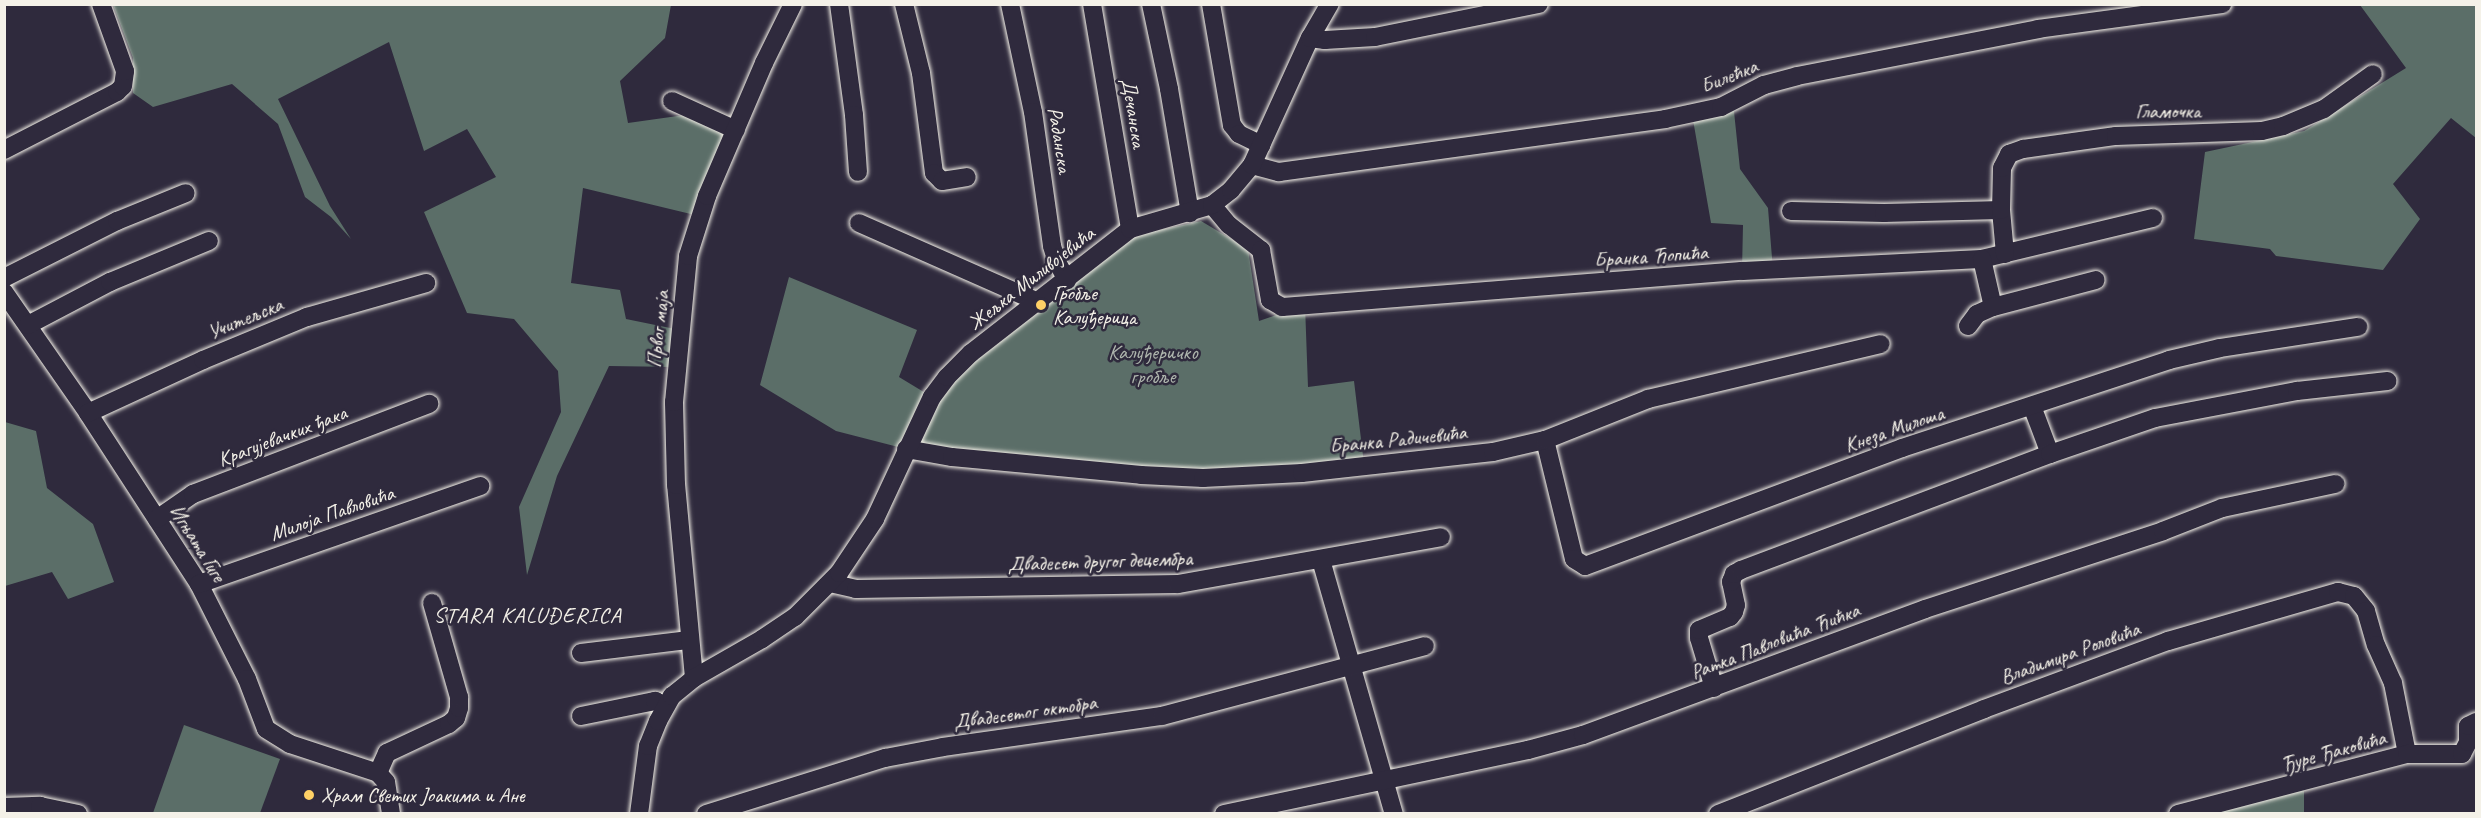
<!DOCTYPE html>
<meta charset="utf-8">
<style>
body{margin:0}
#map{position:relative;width:2481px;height:818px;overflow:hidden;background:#2f2a3d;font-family:Caveat,sans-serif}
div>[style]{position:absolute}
.green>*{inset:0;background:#5b6e68}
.roads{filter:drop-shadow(0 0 2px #f4f1e8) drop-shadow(0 0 2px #f4f1e8)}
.minor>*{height:18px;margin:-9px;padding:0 9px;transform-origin:9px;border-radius:9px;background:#2f2a3d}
.dots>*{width:16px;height:16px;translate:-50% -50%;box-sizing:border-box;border:3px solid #2f2a3d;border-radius:50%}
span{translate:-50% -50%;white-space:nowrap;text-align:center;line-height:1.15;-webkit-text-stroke:5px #2f2a3d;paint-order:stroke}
.street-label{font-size:21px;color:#f4f1e8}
.poi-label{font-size:21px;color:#f4f1e8}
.left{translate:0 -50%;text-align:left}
.park-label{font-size:21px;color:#afb6ae}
.neighbourhood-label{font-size:22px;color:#f4f1e8;letter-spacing:1.5px}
.frame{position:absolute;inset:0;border:6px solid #f4f1e8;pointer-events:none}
</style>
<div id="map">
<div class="green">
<div style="clip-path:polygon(372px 4px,671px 5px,665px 38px,620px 81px,628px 123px,699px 113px,736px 130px,699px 216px,583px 188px,571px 283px,620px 290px,626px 319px,680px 330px,676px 367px,609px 366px,557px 476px,527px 575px,519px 507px,561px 412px,558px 371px,514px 319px,467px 313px,424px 212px,496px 177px,467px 129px,424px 151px,389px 42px,278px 99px,330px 206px,351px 239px,331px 217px,305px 197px,278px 124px,232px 84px,153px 107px,133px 93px,133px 58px,113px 5px)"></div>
<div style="clip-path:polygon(2360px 5px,2476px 5px,2476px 138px,2451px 118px,2393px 184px,2420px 219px,2383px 270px,2276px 256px,2270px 249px,2194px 239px,2205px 152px,2304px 131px,2406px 68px)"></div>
<div style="clip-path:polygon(1733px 102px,1740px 169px,1768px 208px,1773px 270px,1742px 271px,1743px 225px,1711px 223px,1692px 114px)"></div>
<div style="clip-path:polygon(1201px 221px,1248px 249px,1259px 321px,1305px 305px,1308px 387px,1354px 381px,1364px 464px,1235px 478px,917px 447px,933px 405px,969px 363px,1137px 235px)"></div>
<div style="clip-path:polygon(789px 277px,917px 330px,899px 377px,932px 397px,906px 449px,836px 431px,760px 385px)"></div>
<div style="clip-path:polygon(5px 422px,36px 431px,47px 488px,93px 524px,114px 582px,68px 599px,52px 572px,5px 586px)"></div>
<div style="clip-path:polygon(184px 725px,280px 759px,260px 813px,153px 813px)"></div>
<div style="clip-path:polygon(2304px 783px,2304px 813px,2178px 813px)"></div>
</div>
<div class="roads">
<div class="minor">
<div style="left:839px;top:4px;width:112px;rotate:82.3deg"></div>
<div style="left:854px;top:115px;width:57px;rotate:86deg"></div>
<div style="left:904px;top:4px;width:71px;rotate:76.2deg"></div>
<div style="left:921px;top:73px;width:101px;rotate:82.6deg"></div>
<div style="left:934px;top:173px;width:11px;rotate:45deg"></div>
<div style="left:942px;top:181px;width:25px;rotate:-9deg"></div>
<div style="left:1010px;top:4px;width:110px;rotate:78deg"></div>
<div style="left:1033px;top:112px;width:135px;rotate:81.9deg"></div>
<div style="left:1052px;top:246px;width:17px;rotate:73deg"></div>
<div style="left:1057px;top:262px;width:21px;rotate:61deg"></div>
<div style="left:1092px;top:4px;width:228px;rotate:80.4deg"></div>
<div style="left:1151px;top:4px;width:87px;rotate:78deg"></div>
<div style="left:1169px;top:89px;width:126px;rotate:80.4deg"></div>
<div style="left:1211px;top:4px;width:123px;rotate:80.2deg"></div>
<div style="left:1232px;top:125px;width:11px;rotate:52deg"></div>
<div style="left:1239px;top:134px;width:25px;rotate:26deg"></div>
<div style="left:1310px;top:38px;width:15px;rotate:8deg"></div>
<div style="left:1325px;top:40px;width:50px;rotate:-3.4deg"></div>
<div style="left:1375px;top:37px;width:167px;rotate:-11.4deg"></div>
<div style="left:672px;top:101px;width:70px;rotate:24.4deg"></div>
<div style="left:4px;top:150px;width:127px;rotate:-27.2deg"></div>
<div style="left:117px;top:92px;width:8px;rotate:-45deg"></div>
<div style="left:123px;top:86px;width:15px;rotate:-82deg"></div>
<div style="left:125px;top:71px;width:71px;rotate:-109.7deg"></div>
<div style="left:1252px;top:165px;width:28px;rotate:15deg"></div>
<div style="left:1279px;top:172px;width:390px;rotate:-7.8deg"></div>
<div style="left:1665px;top:119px;width:57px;rotate:-12.1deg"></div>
<div style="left:1721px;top:107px;width:48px;rotate:-27.1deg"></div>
<div style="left:1764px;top:85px;width:34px;rotate:-15deg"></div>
<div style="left:1797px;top:76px;width:246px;rotate:-11deg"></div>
<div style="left:2038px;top:29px;width:186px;rotate:-7.7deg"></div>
<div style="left:1212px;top:205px;width:26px;rotate:50deg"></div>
<div style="left:1229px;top:225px;width:41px;rotate:38deg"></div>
<div style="left:1261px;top:250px;width:51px;rotate:79.8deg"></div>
<div style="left:1270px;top:300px;width:14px;rotate:30deg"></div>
<div style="left:1282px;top:307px;width:461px;rotate:-4.5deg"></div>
<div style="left:1742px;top:271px;width:240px;rotate:-2.9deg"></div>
<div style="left:1982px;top:259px;width:176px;rotate:-13.5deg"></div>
<div style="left:1791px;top:211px;width:93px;rotate:1.2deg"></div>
<div style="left:1884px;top:213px;width:117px;rotate:-1.5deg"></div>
<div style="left:859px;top:223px;width:196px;rotate:23.8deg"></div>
<div style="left:2005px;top:254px;width:44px;rotate:-95.2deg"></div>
<div style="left:2001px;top:210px;width:42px;rotate:-88.6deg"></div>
<div style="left:2002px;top:168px;width:16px;rotate:-63deg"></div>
<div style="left:2009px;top:154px;width:15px;rotate:-20deg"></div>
<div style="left:2023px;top:149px;width:94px;rotate:-8deg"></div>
<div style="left:2116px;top:136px;width:146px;rotate:-2deg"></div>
<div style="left:2262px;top:131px;width:22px;rotate:-13deg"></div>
<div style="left:2283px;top:126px;width:44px;rotate:-22.5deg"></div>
<div style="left:2324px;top:109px;width:60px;rotate:-35.5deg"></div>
<div style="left:1982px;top:259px;width:49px;rotate:77.1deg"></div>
<div style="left:4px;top:278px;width:127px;rotate:-26.8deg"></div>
<div style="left:117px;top:221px;width:74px;rotate:-22.1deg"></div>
<div style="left:4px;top:292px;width:147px;rotate:55.2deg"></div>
<div style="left:88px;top:413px;width:204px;rotate:57deg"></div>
<div style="left:199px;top:584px;width:106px;rotate:63.2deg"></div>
<div style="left:247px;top:679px;width:53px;rotate:69.2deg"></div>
<div style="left:266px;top:729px;width:28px;rotate:32deg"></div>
<div style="left:290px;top:744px;width:93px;rotate:18.2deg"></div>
<div style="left:378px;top:773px;width:12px;rotate:48deg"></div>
<div style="left:386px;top:782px;width:32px;rotate:81deg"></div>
<div style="left:28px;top:325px;width:93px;rotate:-27.7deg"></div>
<div style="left:110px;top:282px;width:107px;rotate:-22.5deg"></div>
<div style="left:1968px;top:326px;width:15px;rotate:-53deg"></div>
<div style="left:1977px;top:314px;width:17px;rotate:-24deg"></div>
<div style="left:1993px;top:307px;width:106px;rotate:-14.7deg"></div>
<div style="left:2032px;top:406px;width:51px;rotate:69.4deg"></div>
<div style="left:88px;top:413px;width:127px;rotate:-24.7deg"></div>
<div style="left:203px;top:360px;width:113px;rotate:-22.5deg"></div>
<div style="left:307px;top:317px;width:124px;rotate:-15.9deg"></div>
<div style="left:1545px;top:440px;width:122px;rotate:76.3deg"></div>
<div style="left:1574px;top:559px;width:13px;rotate:32deg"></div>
<div style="left:1585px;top:566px;width:338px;rotate:-20.4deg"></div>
<div style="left:1902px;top:448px;width:281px;rotate:-18.2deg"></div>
<div style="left:2169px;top:360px;width:52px;rotate:-13.2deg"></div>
<div style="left:2220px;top:348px;width:140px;rotate:-8.7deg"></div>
<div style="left:906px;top:449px;width:47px;rotate:9.9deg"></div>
<div style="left:952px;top:457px;width:190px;rotate:5.4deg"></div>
<div style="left:1141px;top:475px;width:62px;rotate:2.8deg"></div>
<div style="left:1203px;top:478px;width:99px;rotate:-2.9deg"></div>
<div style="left:1302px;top:473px;width:192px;rotate:-6.3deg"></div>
<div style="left:1493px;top:452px;width:53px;rotate:-13deg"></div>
<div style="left:1545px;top:440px;width:111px;rotate:-21.7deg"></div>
<div style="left:1648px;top:399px;width:239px;rotate:-13.3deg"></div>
<div style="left:157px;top:519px;width:44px;rotate:-34.8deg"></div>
<div style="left:193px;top:494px;width:253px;rotate:-20.9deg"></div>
<div style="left:1321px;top:560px;width:264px;rotate:74deg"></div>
<div style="left:830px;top:583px;width:27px;rotate:13deg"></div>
<div style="left:856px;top:589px;width:322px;rotate:-0.9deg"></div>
<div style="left:1178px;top:584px;width:267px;rotate:-10.1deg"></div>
<div style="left:199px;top:584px;width:298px;rotate:-19.2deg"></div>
<div style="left:581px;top:653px;width:109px;rotate:-6.9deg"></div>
<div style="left:694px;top:678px;width:194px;rotate:-95.3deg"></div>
<div style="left:676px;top:485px;width:83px;rotate:-91.4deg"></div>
<div style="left:674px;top:402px;width:147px;rotate:-84.5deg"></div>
<div style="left:688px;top:256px;width:63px;rotate:-72.4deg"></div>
<div style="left:707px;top:196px;width:145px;rotate:-66.8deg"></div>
<div style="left:764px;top:63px;width:66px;rotate:-63.8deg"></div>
<div style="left:1714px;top:688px;width:52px;rotate:-106.7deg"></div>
<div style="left:1699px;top:638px;width:8px;rotate:-90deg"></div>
<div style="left:1699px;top:630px;width:34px;rotate:-23deg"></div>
<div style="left:1730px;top:617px;width:6px;rotate:-51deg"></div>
<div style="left:1734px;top:612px;width:7px;rotate:-74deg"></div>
<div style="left:1736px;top:605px;width:24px;rotate:-102deg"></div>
<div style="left:1731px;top:582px;width:9px;rotate:-69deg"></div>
<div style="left:1734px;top:574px;width:8px;rotate:-30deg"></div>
<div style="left:1741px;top:570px;width:330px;rotate:-20.6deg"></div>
<div style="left:2050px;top:454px;width:111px;rotate:-18.9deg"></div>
<div style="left:2155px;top:418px;width:145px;rotate:-10.8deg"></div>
<div style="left:2297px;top:391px;width:91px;rotate:-6.3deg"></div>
<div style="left:581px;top:716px;width:76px;rotate:-11.5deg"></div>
<div style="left:655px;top:701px;width:12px;rotate:24deg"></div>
<div style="left:378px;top:773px;width:22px;rotate:-66deg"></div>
<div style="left:387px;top:753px;width:68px;rotate:-25.1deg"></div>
<div style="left:449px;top:724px;width:9px;rotate:-41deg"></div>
<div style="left:456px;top:718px;width:10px;rotate:-73deg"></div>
<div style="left:459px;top:708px;width:11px;rotate:-90deg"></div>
<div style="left:459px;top:697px;width:98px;rotate:-106deg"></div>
<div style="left:4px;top:807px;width:36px;rotate:-2deg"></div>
<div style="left:40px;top:806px;width:39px;rotate:12deg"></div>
<div style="left:639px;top:814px;width:69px;rotate:-82.5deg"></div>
<div style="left:648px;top:746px;width:27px;rotate:-68deg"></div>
<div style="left:658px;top:721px;width:29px;rotate:-61deg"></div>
<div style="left:672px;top:696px;width:28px;rotate:-39deg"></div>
<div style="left:694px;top:678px;width:78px;rotate:-29.8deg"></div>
<div style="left:762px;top:639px;width:40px;rotate:-34deg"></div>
<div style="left:795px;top:617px;width:62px;rotate:-45deg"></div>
<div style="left:839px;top:573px;width:65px;rotate:-56.3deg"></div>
<div style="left:875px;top:519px;width:135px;rotate:-65deg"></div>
<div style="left:932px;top:397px;width:25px;rotate:-53deg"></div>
<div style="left:947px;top:377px;width:34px;rotate:-45deg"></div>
<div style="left:971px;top:353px;width:202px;rotate:-37.9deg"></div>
<div style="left:1130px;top:229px;width:85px;rotate:-16.3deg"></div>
<div style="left:1212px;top:205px;width:24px;rotate:-38deg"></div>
<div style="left:1231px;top:190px;width:33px;rotate:-50deg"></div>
<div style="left:1252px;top:165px;width:140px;rotate:-65.5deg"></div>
<div style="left:1310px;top:38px;width:39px;rotate:-60deg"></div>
<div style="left:706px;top:814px;width:188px;rotate:-17.4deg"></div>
<div style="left:885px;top:758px;width:59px;rotate:-10.7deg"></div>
<div style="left:943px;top:747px;width:221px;rotate:-8.1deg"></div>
<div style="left:1162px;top:716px;width:272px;rotate:-14.9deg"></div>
<div style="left:1224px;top:814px;width:311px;rotate:-11.9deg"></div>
<div style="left:1528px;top:750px;width:57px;rotate:-15.3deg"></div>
<div style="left:1583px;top:735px;width:364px;rotate:-20.2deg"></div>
<div style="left:1925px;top:609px;width:250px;rotate:-18.1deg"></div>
<div style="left:2163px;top:531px;width:63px;rotate:-21.3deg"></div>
<div style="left:2222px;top:508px;width:116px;rotate:-12deg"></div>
<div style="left:1718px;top:814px;width:286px;rotate:-21.5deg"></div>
<div style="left:1984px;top:709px;width:196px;rotate:-20.3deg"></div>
<div style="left:2168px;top:641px;width:177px;rotate:-16.1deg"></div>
<div style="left:2338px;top:592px;width:16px;rotate:14deg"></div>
<div style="left:2354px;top:596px;width:19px;rotate:51deg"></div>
<div style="left:2366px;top:611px;width:35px;rotate:74deg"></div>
<div style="left:2376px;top:645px;width:42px;rotate:65.9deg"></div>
<div style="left:2393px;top:683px;width:72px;rotate:78.8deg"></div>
<div style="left:2178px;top:814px;width:237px;rotate:-14.7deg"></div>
<div style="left:2407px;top:754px;width:55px"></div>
<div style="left:2462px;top:754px;width:13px;rotate:-63deg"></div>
<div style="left:2468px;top:742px;width:16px;rotate:-90deg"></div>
<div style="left:2468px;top:726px;width:9px;rotate:-27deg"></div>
</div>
</div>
<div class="dots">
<div style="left:1041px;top:305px;background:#ffd166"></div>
<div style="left:309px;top:795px;background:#ffd166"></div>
</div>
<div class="street-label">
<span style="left:1729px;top:76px;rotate:-22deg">Билећка</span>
<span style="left:2168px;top:111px;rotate:-1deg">Гламочка</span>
<span style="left:1134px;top:113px;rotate:81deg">Дечанска</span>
<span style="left:1060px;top:140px;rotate:81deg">Раданска</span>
<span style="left:1651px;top:256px;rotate:-4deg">Бранка Ћопића</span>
<span style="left:1031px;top:278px;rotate:-38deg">Жељка Миливојевића</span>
<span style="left:245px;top:318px;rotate:-22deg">Учитељска</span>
<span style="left:658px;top:329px;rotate:-84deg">Првог маја</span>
<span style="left:1894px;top:429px;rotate:-19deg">Кнеза Милоша</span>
<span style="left:282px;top:436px;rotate:-21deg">Крагујевачких ђака</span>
<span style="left:1398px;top:439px;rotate:-6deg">Бранка Радичевића</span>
<span style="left:332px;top:513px;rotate:-19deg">Милоја Павловића</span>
<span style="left:198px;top:543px;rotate:58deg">Игњата Гиге</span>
<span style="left:1100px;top:561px;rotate:-2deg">Двадесет другог децембра</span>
<span style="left:1775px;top:641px;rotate:-21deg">Ратка Павловића Ћићка</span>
<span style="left:2070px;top:653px;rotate:-20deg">Владимира Роловића</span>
<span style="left:1025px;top:712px;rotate:-8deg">Двадесетог октобра</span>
<span style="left:2333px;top:751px;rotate:-15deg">Ђуре Ђаковића</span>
</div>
<div class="poi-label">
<span class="left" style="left:1053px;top:305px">Гробље<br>Калуђерица</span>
<span class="left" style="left:321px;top:795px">Храм Светих Јоакима и Ане</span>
</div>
<div class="park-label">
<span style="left:1153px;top:364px">Калуђеричко<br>гробље</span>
</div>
<div class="neighbourhood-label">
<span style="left:528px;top:616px">STARA KALUĐERICA</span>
</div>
<div class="frame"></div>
</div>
